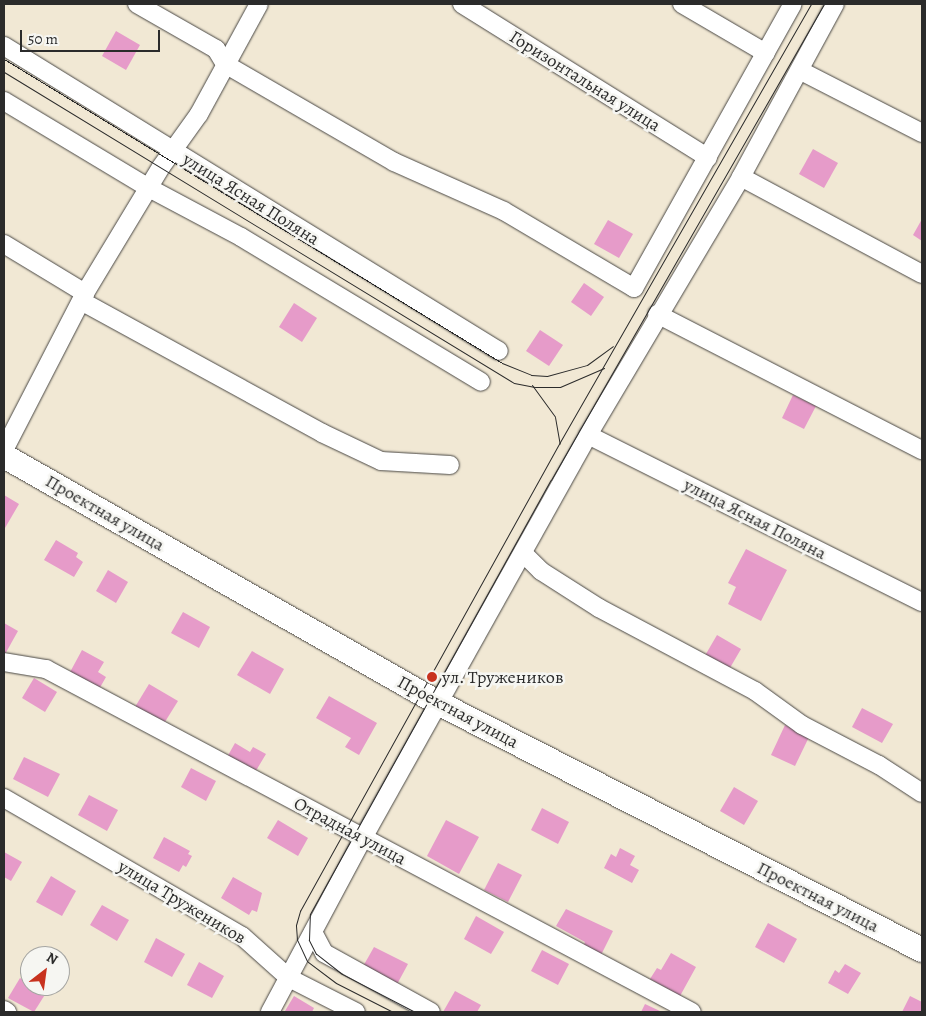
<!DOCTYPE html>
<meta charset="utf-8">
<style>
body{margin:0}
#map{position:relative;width:926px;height:1016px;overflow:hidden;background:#f1e8d4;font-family:Alegreya,serif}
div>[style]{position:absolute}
.building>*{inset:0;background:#e69bc9}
.roads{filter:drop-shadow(0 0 1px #494744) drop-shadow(0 0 1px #494744)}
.street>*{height:18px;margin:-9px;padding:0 9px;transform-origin:9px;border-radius:9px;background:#fff}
.secondary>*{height:24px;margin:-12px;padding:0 12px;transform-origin:12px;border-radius:12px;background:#fff}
.tram>*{height:1px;margin:-0.5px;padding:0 0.5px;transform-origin:0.5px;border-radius:0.5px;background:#2b2b2b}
.dots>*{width:14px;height:14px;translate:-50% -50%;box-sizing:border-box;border:2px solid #f6f6f2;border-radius:50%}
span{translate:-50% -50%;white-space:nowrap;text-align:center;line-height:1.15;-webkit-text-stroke:5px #f6f6f2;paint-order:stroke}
.street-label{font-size:18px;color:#2b2b2b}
.poi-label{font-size:18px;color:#2b2b2b}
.left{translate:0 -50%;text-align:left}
.frame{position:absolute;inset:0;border:5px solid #2b2b2b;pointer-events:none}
.north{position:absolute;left:20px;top:946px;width:50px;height:50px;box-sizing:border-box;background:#f6f6f2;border:1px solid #a5a5a2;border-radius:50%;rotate:30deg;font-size:14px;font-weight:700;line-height:20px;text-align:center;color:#2b2b2b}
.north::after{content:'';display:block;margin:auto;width:18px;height:22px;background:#c8321e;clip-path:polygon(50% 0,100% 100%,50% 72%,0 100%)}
.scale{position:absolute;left:20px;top:30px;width:140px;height:22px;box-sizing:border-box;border:2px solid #2b2b2b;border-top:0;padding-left:6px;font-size:15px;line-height:18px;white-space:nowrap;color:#2b2b2b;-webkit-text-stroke:4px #f6f6f2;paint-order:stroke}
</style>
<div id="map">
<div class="building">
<div style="clip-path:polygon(116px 31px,140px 45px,126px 70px,102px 56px)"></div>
<div style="clip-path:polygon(813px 149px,838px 163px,824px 188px,799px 174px)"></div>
<div style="clip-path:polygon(922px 219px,922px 241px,913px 235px)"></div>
<div style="clip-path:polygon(608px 220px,633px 234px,619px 258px,594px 244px)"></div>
<div style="clip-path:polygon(584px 283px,604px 297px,591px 316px,571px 302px)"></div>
<div style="clip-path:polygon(294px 303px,317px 318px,302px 342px,279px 327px)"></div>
<div style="clip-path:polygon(540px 330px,563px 345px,549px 366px,526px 351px)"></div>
<div style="clip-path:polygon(793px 395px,816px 406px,804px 429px,782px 418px)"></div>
<div style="clip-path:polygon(4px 495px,19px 504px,5px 528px,4px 527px)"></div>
<div style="clip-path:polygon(56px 540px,78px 553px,76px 557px,83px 562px,74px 577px,44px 560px)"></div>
<div style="clip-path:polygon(746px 549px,787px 570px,761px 621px,728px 604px,736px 587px,728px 583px)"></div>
<div style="clip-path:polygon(108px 570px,128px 582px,116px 603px,96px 591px)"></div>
<div style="clip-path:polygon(183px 612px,210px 627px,199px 648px,171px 633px)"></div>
<div style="clip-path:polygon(4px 623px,18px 631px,4px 656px)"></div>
<div style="clip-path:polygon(717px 635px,741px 649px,727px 673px,703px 659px)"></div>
<div style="clip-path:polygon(82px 650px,104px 662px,98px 672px,106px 677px,98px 691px,69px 674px)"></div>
<div style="clip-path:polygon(252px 651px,284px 669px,270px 694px,237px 675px)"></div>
<div style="clip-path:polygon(34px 678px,57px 692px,45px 712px,22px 698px)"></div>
<div style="clip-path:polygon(149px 684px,178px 701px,163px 725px,135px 707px)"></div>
<div style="clip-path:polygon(329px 696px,377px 723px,359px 755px,345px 747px,351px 738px,316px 718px)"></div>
<div style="clip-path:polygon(862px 708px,893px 724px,882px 743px,852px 727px)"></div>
<div style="clip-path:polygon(785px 725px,809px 737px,795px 766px,771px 755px)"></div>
<div style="clip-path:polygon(235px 743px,250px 752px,253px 747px,266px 754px,254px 774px,226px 759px)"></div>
<div style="clip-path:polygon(24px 757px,60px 774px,48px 797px,13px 779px)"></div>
<div style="clip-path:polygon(191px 768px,216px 781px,206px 801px,181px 787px)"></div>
<div style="clip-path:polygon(734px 787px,758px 801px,744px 825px,720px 811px)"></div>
<div style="clip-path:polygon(89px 795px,118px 810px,107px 831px,78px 815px)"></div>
<div style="clip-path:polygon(542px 808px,569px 822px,558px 844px,531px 830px)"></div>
<div style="clip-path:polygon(278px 820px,308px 838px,298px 856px,267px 838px)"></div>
<div style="clip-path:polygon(446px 820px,479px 837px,459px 874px,427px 856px)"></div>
<div style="clip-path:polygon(164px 837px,190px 851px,188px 854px,192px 856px,186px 867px,183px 865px,179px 872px,153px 858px)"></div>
<div style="clip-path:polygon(620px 848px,635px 856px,630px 865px,639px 870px,632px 883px,604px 868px,611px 854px,616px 857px)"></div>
<div style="clip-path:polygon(4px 852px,22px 862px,11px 881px,4px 877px)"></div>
<div style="clip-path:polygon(498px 863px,522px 875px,508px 902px,484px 890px)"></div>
<div style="clip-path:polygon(51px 876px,76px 891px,62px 916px,36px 902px)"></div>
<div style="clip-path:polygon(233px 877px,262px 893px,257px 912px,252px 910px,249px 915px,221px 898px)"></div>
<div style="clip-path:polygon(102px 905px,129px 920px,117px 941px,90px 925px)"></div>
<div style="clip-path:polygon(566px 909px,613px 931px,600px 957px,583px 947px,585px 942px,556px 926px)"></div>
<div style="clip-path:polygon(476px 916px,504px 932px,491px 954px,464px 939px)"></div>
<div style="clip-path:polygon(768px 923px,797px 939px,784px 963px,755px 947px)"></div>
<div style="clip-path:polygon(156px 938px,185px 954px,172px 977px,144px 962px)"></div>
<div style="clip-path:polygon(374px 947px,408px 964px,395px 988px,361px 970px)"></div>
<div style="clip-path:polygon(542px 950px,569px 964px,558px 985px,531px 971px)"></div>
<div style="clip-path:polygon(671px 953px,696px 967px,680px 996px,650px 979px,657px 968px,661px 970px)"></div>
<div style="clip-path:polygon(199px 962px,224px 976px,212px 998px,187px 985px)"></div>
<div style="clip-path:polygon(845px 964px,861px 973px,848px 994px,828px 983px,835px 970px,839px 973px)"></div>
<div style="clip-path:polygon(20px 978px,46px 993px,34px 1012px,8px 998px)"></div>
<div style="clip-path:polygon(455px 991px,481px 1005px,477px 1012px,443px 1012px)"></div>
<div style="clip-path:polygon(294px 996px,314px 1008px,312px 1012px,285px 1011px)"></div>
<div style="clip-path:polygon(910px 996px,922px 1002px,922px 1012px,902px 1012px)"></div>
<div style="clip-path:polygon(645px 1004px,662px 1012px,641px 1012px)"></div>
</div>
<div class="roads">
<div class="street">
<div style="left:137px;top:4px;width:91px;rotate:29.7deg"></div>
<div style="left:216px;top:49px;width:17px;rotate:59deg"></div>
<div style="left:225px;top:64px;width:195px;rotate:30.1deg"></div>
<div style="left:394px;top:162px;width:120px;rotate:24deg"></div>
<div style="left:504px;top:211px;width:151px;rotate:30.6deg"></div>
<div style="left:634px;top:288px;width:325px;rotate:-60.8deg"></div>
<div style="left:462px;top:4px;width:290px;rotate:32deg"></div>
<div style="left:682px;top:4px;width:97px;rotate:30.3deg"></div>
<div style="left:4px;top:46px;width:581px;rotate:31.64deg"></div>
<div style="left:801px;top:71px;width:136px;rotate:27.1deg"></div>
<div style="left:4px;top:101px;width:169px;rotate:31deg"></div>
<div style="left:149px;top:188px;width:104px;rotate:28deg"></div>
<div style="left:241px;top:237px;width:280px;rotate:31.1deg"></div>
<div style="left:741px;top:177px;width:205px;rotate:28.2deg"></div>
<div style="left:4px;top:244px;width:95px;rotate:31.2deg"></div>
<div style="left:83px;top:302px;width:273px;rotate:28.7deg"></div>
<div style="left:322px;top:433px;width:65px;rotate:25.4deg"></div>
<div style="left:381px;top:461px;width:69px;rotate:3.3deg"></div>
<div style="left:657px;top:314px;width:298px;rotate:27.2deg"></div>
<div style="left:588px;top:435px;width:373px;rotate:26.6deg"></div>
<div style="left:4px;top:450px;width:177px;rotate:-62.7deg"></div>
<div style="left:85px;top:293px;width:147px;rotate:-58.9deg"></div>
<div style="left:161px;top:167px;width:65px;rotate:-54.4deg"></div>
<div style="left:199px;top:114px;width:125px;rotate:-61.4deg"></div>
<div style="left:524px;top:554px;width:24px;rotate:45deg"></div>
<div style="left:541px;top:571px;width:69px;rotate:32.5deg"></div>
<div style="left:599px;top:608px;width:177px;rotate:28deg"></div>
<div style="left:755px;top:691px;width:58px;rotate:35.9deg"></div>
<div style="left:802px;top:725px;width:87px;rotate:27.5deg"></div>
<div style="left:879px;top:765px;width:51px;rotate:33.1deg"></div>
<div style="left:4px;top:662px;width:43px;rotate:9.5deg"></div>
<div style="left:46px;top:669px;width:731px;rotate:27.97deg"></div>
<div style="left:4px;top:798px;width:275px;rotate:30.1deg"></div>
<div style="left:242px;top:936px;width:63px;rotate:41.8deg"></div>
<div style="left:289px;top:978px;width:75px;rotate:26.9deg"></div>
<div style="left:313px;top:932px;width:24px;rotate:62deg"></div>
<div style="left:324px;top:953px;width:122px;rotate:28.9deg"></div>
<div style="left:4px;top:1010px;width:4px;rotate:34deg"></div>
<div style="left:270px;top:1012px;width:197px;rotate:-61.9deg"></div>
<div style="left:363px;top:838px;width:462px;rotate:-60.8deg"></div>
<div style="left:588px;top:435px;width:300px;rotate:-59.3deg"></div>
<div style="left:741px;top:177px;width:197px;rotate:-61.5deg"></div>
</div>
<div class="secondary">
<div style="left:4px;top:456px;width:502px;rotate:29.63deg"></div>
<div style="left:440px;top:704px;width:541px;rotate:27.04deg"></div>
</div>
</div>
<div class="tram">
<div style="left:4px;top:59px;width:583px;rotate:31.4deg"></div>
<div style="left:502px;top:363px;width:31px;rotate:22deg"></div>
<div style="left:531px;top:375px;width:16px;rotate:4deg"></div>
<div style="left:547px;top:376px;width:41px;rotate:-15.4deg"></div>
<div style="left:587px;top:365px;width:32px;rotate:-36deg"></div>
<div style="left:4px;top:72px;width:597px;rotate:31.38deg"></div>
<div style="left:514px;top:383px;width:21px;rotate:11deg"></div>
<div style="left:535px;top:387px;width:25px"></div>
<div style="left:560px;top:387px;width:48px;rotate:-23.4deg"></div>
<div style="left:532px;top:385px;width:39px;rotate:54deg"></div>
<div style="left:555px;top:417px;width:27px;rotate:80deg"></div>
<div style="left:393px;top:1012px;width:64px;rotate:-153deg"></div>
<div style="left:336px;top:983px;width:36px;rotate:-143deg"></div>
<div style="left:307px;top:961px;width:23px;rotate:-115deg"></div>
<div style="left:297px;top:940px;width:15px;rotate:-94deg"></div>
<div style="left:296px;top:925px;width:15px;rotate:-74deg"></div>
<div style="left:300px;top:911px;width:536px;rotate:-61deg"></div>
<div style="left:560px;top:442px;width:505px;rotate:-60.18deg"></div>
<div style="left:415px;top:1012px;width:82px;rotate:-152.5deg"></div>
<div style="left:342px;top:974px;width:33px;rotate:-142deg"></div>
<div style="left:316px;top:954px;width:16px;rotate:-117deg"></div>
<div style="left:309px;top:940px;width:26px;rotate:-88deg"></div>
<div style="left:310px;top:914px;width:496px;rotate:-61deg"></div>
<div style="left:551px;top:480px;width:549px;rotate:-60.16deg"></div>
</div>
<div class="dots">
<div style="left:432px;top:677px;background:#c8321e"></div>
</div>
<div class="street-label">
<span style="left:585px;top:81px;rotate:32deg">Горизонтальная улица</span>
<span style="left:251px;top:199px;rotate:32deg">улица Ясная Поляна</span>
<span style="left:105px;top:513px;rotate:30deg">Проектная улица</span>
<span style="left:755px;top:519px;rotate:27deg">улица Ясная Поляна</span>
<span style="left:458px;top:712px;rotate:28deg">Проектная улица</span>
<span style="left:350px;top:831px;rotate:28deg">Отрадная улица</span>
<span style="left:818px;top:897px;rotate:27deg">Проектная улица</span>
<span style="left:182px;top:902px;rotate:31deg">улица Тружеников</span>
</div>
<div class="poi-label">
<span class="left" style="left:442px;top:677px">ул. Тружеников</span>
</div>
<div class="frame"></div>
<div class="north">N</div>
<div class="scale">50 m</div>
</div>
